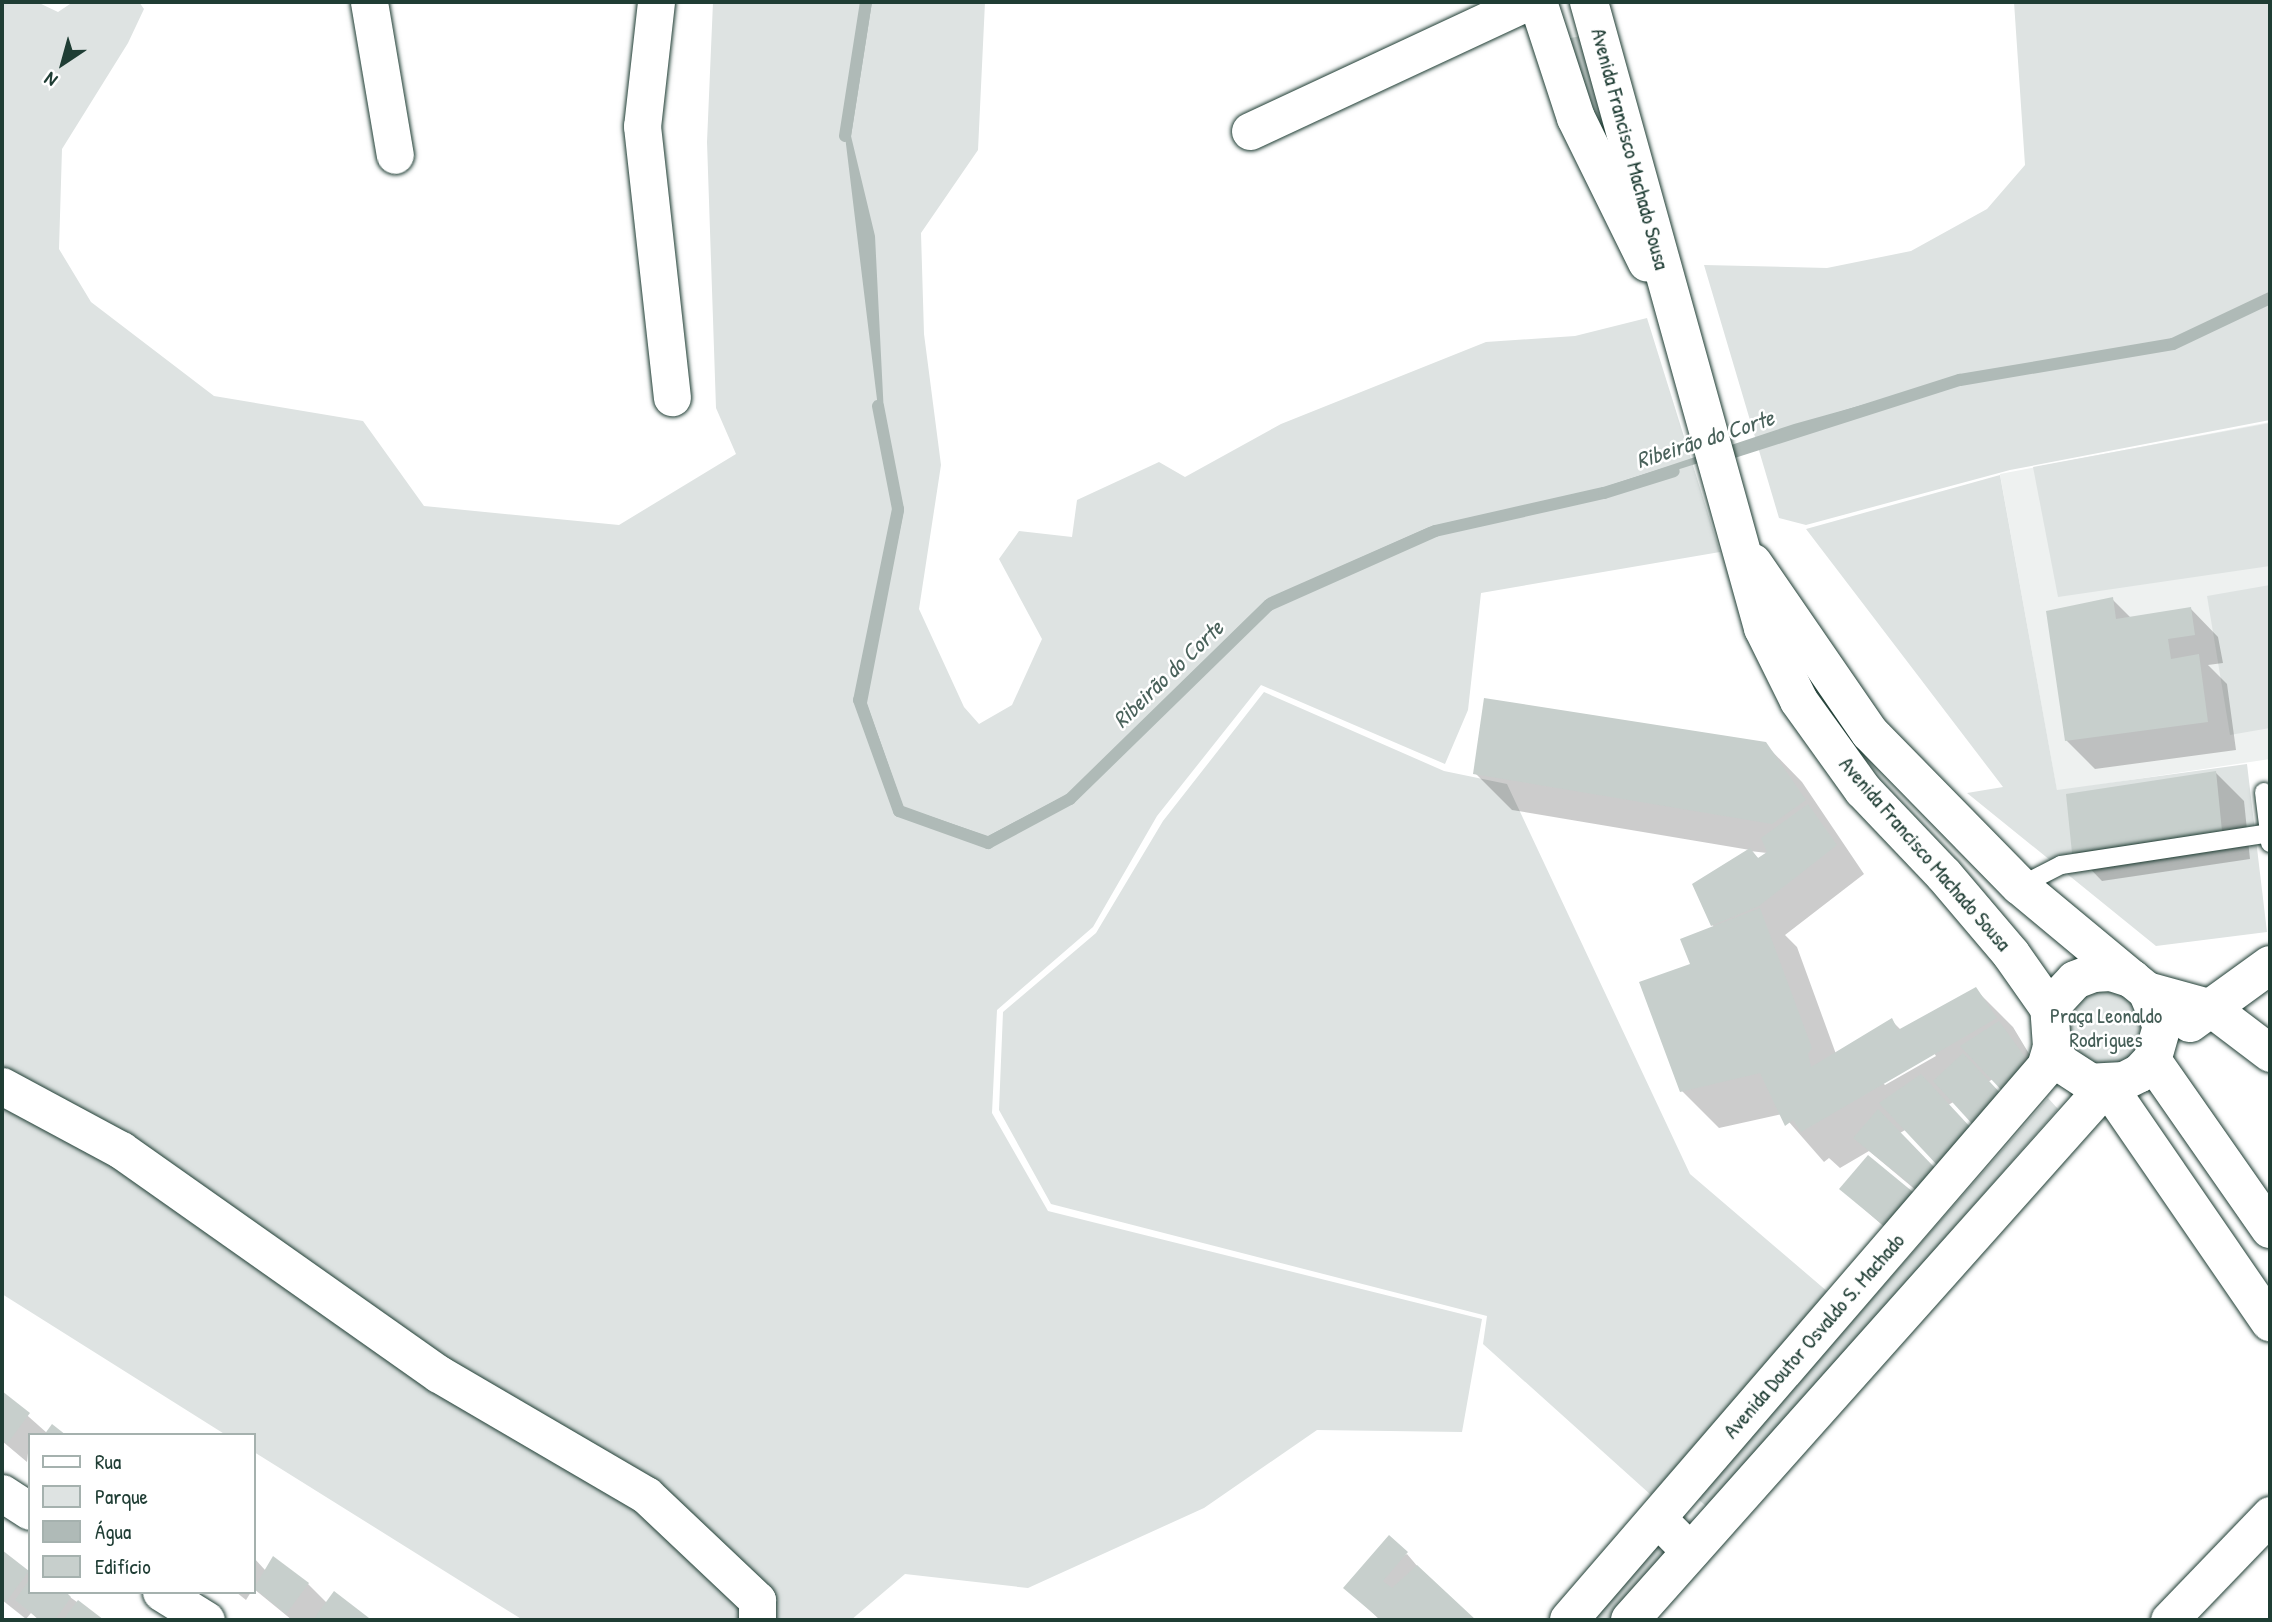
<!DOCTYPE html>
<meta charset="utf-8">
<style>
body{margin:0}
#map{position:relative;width:2272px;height:1622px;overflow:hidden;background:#fff;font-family:"Patrick Hand",sans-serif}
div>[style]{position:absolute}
.built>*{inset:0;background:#eef1f0}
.green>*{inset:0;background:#dee3e2}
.water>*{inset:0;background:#afbab7}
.shadow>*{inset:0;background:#0003}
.stream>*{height:12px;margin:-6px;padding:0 6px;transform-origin:6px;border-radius:6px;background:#afbab7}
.building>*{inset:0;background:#c7cfcc}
.roads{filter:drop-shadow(0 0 2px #1f3d34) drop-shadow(0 0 2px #1f3d34)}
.lane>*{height:18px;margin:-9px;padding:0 9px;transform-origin:9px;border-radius:9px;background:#fff}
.street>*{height:37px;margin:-18.5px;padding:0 18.5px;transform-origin:18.5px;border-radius:18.5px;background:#fff}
.secondary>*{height:38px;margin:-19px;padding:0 19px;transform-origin:19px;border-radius:19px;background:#fff}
span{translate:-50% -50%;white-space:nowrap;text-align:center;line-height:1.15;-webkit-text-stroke:5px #fff;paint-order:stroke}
.street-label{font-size:21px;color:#1f3d34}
.park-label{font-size:21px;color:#455e57}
.water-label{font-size:23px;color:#4a625b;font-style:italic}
.frame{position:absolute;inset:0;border:4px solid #1f3d34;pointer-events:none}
.legend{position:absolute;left:28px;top:1433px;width:228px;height:161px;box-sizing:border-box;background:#fff;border:2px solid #a5b1ae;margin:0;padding:9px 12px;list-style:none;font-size:21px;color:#1f3d34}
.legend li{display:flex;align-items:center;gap:14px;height:35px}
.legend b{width:35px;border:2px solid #a5b1ae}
.north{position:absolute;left:28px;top:28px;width:70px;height:70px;-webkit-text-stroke:5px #fff;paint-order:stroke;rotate:216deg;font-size:19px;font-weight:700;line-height:28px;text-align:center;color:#1f3d34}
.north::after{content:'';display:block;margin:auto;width:24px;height:32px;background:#1f3d34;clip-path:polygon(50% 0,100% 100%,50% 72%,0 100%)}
</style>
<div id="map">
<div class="built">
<div style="clip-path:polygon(2270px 422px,2270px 759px,2057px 791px,2000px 474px)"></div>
</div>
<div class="green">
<div style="clip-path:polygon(2px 2px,37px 2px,58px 12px,73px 2px,139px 2px,144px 9px,128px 43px,62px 149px,59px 249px,91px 302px,214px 396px,363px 421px,424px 506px,619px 525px,736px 454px,716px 408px,707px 142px,713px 2px,985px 2px,978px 150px,921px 233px,924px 334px,941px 465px,919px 609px,964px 707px,979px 724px,1012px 705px,1042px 639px,999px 559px,1019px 531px,1072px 537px,1077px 500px,1159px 462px,1185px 477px,1281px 424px,1486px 342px,1575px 336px,1647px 318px,1720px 552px,1481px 593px,1468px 710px,1445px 764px,1261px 685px,1157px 816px,1093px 927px,997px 1010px,992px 1113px,1048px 1211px,1482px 1319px,1462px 1432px,1317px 1430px,1204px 1508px,1028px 1588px,905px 1574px,851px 1620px,523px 1620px,254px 1452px,254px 1435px,226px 1435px,2px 1294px)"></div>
<div style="clip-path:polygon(2014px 2px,2270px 2px,2270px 420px,2010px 470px,1806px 525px,1779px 518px,1704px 265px,1827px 268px,1911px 251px,1987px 209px,2025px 165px)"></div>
<div style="clip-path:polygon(1581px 36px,1620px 168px,1614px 171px,1566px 39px)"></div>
<div style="clip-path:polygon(2270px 423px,2270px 566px,2058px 597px,2033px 467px)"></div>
<div style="clip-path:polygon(2000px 475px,2057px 790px,2247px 764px,2267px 932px,2156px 946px,1967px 793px,2003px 787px,1806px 529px)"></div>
<div style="clip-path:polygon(2270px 585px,2270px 728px,2230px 735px,2207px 596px)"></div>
<div style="clip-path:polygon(1264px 692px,1444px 771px,1507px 784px,1690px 1174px,1828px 1292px,1651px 1495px,1483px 1344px,1487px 1316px,1051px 1204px,999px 1110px,1003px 1012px,1096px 933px,1163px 821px)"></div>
<div style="clip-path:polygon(2092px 990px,2119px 990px,2146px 1017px,2138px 1056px,2101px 1069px,2069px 1045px,2067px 1019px,2072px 1006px)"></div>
<div style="clip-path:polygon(2048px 1098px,2058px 1109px,1708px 1508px,1697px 1498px)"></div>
<div style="clip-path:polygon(1658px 1545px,1667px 1553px,1609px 1620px,1593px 1620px)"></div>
</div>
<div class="water">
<div style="clip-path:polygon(866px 2px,872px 2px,851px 136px,875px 236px,884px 415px,904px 511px,867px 703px,903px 807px,988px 836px,1068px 794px,1268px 598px,1429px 527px,1602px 488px,1794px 424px,1959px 378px,2173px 342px,2270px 298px,2173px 344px,1960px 380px,1604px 493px,1435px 531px,1269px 605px,1070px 799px,988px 843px,899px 811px,859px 700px,898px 509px,879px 416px,845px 136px)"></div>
</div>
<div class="shadow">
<div style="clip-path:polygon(2112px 599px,2131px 618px,2190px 608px,2218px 637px,2223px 663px,2208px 665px,2227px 684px,2236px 750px,2095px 769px,2066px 740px)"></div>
<div style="clip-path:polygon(evenodd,1765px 744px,1802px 782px,1864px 874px,1785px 935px,1797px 947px,1836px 1054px,1891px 1020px,1901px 1030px,1976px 990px,2013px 1027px,2043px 1077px,1993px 1079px,1900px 1133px,1936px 1207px,1869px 1151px,1840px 1168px,1829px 1158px,1824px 1162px,1782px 1114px,1719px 1128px,1682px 1091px,1692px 965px,1715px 927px,1712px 925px,1750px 850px,1512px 810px,1475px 773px,1765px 744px,1750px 851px,1767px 853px,1759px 859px,1750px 851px,1765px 744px,1934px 1053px,1936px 1056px,1885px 1085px,1883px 1083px,1934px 1053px)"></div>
<div style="clip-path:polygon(2216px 773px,2244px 801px,2250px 859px,2102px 881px,2074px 852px)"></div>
<div style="clip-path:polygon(1868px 1157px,1904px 1244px,1841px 1189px)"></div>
<div style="clip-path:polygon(2px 1393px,47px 1433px,63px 1435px,30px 1435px,27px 1462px,2px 1441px)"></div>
<div style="clip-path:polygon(2px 1552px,30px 1574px,30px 1592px,63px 1592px,102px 1620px,39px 1620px,31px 1613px,26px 1619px,2px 1600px)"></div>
<div style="clip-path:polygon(1407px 1554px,1424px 1574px,1474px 1620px,1380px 1620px,1346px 1588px)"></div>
<div style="clip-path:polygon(254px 1558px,265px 1570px,308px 1584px,327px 1603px,334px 1593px,369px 1620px,292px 1620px,254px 1589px)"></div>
<div style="clip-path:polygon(236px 1592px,251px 1592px,246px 1600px)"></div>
</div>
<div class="stream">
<div style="left:845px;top:136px;width:136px;rotate:-81.1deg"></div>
<div style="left:878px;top:406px;width:105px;rotate:79deg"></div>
<div style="left:898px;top:509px;width:195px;rotate:101.5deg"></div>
<div style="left:859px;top:700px;width:118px;rotate:70.2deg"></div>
<div style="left:899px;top:811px;width:95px;rotate:19.8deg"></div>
<div style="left:988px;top:843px;width:93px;rotate:-28.2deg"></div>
<div style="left:1070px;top:799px;width:278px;rotate:-44.3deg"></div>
<div style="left:1269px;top:605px;width:182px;rotate:-24deg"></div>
<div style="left:1435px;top:531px;width:173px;rotate:-12.7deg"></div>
<div style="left:1604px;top:493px;width:73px;rotate:-17.4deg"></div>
<div style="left:1718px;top:457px;width:254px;rotate:-17.7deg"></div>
<div style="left:1960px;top:380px;width:216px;rotate:-9.6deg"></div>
<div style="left:2173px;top:344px;width:107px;rotate:-25.4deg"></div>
</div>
<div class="building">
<div style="clip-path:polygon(2113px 597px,2116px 619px,2191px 607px,2195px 635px,2168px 639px,2171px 659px,2199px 654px,2208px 722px,2065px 741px,2046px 611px)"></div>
<div style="clip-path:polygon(1484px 698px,1766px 742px,1806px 800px,1772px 824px,1473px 774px)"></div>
<div style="clip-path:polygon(2216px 771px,2222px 831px,2072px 853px,2066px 794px)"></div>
<div style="clip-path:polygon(1808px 804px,1837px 845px,1759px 906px,1711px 926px,1692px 884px,1750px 848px,1758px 858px,1767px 852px,1761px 838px)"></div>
<div style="clip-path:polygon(1760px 908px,1812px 1048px,1808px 1054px,1811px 1067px,1892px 1018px,1898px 1030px,1976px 987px,1997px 1018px,1801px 1132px,1793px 1120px,1785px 1126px,1760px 1073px,1680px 1092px,1639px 982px,1690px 964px,1680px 939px)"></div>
<div style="clip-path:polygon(1999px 1021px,2025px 1057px,2005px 1094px,1960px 1046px)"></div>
<div style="clip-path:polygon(1963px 1053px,2003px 1096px,1974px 1126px,1933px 1081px)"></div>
<div style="clip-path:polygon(1921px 1074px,1972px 1129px,1938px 1166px,1879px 1103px)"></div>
<div style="clip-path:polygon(1878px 1109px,1935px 1168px,1916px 1189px,1853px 1138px)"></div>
<div style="clip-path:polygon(1868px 1155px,1913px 1192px,1884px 1226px,1839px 1189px)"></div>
<div style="clip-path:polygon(2px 1391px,30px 1413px,7px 1444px,2px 1440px)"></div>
<div style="clip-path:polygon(52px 1424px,66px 1435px,44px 1435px)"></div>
<div style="clip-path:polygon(1389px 1535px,1408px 1552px,1383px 1581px,1392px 1588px,1417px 1565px,1476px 1620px,1381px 1620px,1343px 1588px)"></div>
<div style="clip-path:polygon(2px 1550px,29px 1571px,6px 1602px,2px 1598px)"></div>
<div style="clip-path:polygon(273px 1556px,309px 1583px,286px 1614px,254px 1588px)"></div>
<div style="clip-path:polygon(30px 1579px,30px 1592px,66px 1592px,71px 1597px,55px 1620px,40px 1620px,15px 1600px)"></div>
<div style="clip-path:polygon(334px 1591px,369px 1618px,367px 1620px,313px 1620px)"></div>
<div style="clip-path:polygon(78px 1600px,104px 1620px,63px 1620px)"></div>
</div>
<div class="roads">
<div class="lane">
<div style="left:2264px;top:792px;width:41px;rotate:83deg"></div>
<div style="left:2020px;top:886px;width:46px;rotate:-27.1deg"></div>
<div style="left:2061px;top:865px;width:210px;rotate:-8.7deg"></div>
<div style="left:2269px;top:833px;width:10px;rotate:84deg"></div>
</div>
<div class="street">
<div style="left:369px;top:2px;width:155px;rotate:80.4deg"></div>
<div style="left:656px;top:2px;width:125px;rotate:96.4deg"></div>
<div style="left:642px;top:126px;width:273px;rotate:83.7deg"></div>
<div style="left:1250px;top:131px;width:306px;rotate:-25deg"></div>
<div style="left:2212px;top:1009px;width:73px;rotate:37.2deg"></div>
<div style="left:2px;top:1086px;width:135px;rotate:28.3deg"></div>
<div style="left:121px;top:1150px;width:389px;rotate:35.2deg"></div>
<div style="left:439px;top:1374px;width:240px;rotate:30.3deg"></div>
<div style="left:646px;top:1495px;width:153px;rotate:43.4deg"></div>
<div style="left:757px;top:1600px;width:20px;rotate:90deg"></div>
<div style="left:2px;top:1493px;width:33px;rotate:33deg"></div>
<div style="left:1657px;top:1518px;width:47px;rotate:45deg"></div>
<div style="left:161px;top:1592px;width:53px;rotate:31.9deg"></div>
<div style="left:2169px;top:1620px;width:146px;rotate:-46.1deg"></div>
</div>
<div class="secondary">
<div style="left:1538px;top:2px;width:122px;rotate:71.9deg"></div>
<div style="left:1576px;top:118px;width:161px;rotate:63.8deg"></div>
<div style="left:1589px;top:2px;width:650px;rotate:74.47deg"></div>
<div style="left:1763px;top:628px;width:81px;rotate:63.7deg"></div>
<div style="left:1799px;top:701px;width:110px;rotate:54.3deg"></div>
<div style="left:1863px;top:790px;width:117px;rotate:46.4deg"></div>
<div style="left:1944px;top:875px;width:104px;rotate:49.7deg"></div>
<div style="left:2011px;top:954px;width:66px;rotate:54.9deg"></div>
<div style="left:1753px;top:563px;width:206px;rotate:55.5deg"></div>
<div style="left:1870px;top:733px;width:214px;rotate:45.6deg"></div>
<div style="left:2020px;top:886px;width:146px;rotate:39.7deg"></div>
<div style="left:2147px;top:991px;width:38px;rotate:67deg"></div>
<div style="left:2162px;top:1026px;width:35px;rotate:106deg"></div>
<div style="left:2152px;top:1060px;width:18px;rotate:133deg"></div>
<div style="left:2140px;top:1073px;width:18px;rotate:153deg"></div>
<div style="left:2124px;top:1081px;width:33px;rotate:177deg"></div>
<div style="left:2091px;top:1083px;width:37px;rotate:-147deg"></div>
<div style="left:2060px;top:1063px;width:18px;rotate:-117deg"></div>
<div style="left:2052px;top:1047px;width:39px;rotate:-94deg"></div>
<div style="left:2049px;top:1008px;width:38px;rotate:-47deg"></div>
<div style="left:2075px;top:980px;width:19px;rotate:-21deg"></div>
<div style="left:2093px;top:973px;width:18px;rotate:-3deg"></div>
<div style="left:2111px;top:972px;width:22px;rotate:18deg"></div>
<div style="left:2132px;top:979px;width:19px;rotate:39deg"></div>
<div style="left:2147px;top:991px;width:67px;rotate:15.5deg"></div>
<div style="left:2190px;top:1023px;width:99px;rotate:-35.9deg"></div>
<div style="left:2152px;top:1060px;width:206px;rotate:55.1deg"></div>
<div style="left:1569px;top:1620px;width:730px;rotate:-49.22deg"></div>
<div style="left:2046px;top:1067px;width:21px;rotate:-73deg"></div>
<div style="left:1630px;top:1620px;width:717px;rotate:-48.28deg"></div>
<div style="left:2107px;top:1085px;width:288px;rotate:55.5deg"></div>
</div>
</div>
<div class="street-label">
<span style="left:1630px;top:149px;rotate:75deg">Avenida Francisco Machado Sousa</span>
<span style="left:1925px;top:854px;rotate:49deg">Avenida Francisco Machado Sousa</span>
<span style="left:1814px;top:1336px;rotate:-49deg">Avenida Doutor Osvaldo S. Machado</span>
</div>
<div class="park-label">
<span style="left:2106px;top:1028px">Praça Leonaldo<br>Rodrigues</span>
</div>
<div class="water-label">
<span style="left:1705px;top:439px;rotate:-18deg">Ribeirão do Corte</span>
<span style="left:1168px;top:674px;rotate:-44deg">Ribeirão do Corte</span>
</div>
<div class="frame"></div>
<ul class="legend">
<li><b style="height:9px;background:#fff"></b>Rua</li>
<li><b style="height:19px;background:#dee3e2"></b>Parque</li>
<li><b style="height:19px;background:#afbab7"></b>Água</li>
<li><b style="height:19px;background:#c7cfcc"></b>Edifício</li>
</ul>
<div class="north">N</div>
</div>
